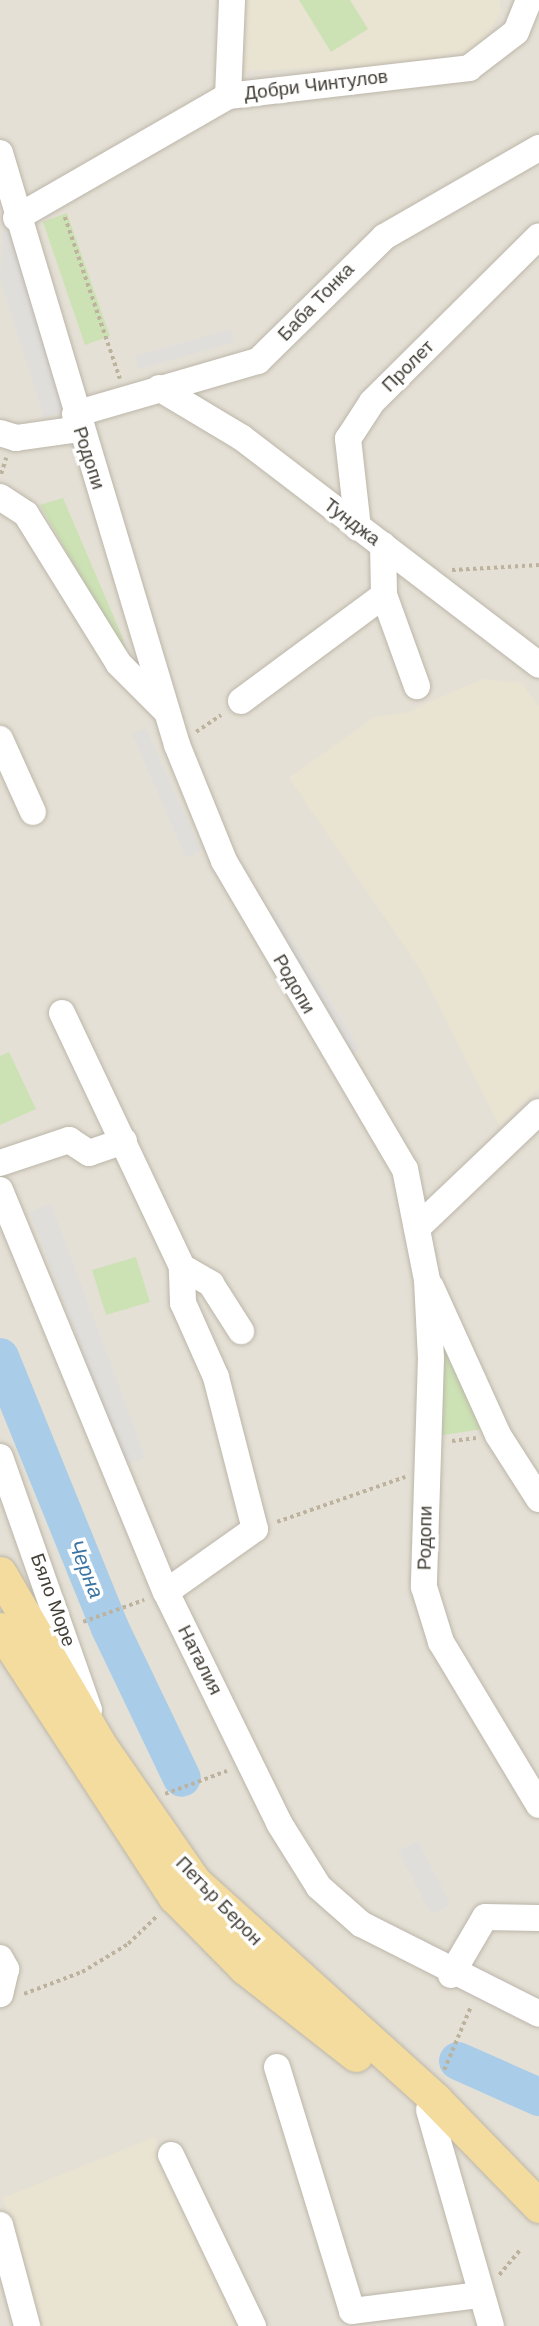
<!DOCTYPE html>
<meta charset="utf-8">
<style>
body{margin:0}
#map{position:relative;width:539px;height:2326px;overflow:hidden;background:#f1eee7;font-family:Arial,sans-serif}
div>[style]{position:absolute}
.residential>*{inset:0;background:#e5e0d5}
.education>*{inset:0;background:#e9e3d2}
.green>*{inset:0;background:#cce1b4}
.parking>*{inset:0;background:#e0dedb}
.river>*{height:38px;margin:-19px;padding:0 19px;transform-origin:19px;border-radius:19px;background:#a9cde8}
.path>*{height:3.5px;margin-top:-1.75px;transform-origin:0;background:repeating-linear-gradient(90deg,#bcb29d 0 3.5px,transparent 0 7px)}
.roads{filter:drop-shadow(0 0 2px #bcb6aa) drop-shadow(0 0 2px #bcb6aa)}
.minor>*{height:26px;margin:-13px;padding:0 13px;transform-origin:13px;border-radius:13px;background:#fff}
.major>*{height:33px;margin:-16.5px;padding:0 16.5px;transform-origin:16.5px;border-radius:16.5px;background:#f3dc9e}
span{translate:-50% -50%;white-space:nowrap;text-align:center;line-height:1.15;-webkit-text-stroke:7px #fff;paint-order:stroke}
.street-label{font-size:19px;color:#433f37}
.water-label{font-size:21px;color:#3c75a3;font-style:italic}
</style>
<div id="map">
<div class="residential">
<div style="clip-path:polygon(0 0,539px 0,539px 2326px,0 2326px)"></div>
</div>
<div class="education">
<div style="clip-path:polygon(244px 0,499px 0,501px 11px,478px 51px,386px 65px,244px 71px)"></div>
<div style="clip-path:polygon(482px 679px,521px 683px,539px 706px,539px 1088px,500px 1127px,420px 969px,289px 778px,374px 717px,405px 713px)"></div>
<div style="clip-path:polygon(154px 2137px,242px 2326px,38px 2326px,3px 2198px)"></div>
</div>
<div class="green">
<div style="clip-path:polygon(299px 0,350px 0,368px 29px,331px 52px)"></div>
<div style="clip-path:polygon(67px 213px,110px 336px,85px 345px,43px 222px)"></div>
<div style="clip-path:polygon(63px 498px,122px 636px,131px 665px,40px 505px)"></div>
<div style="clip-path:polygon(9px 1052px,36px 1109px,0 1125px,0 1056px)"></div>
<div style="clip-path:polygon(136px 1257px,150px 1302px,106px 1315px,92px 1270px)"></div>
<div style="clip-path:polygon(441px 1332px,488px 1428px,438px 1436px)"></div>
</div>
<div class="parking">
<div style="clip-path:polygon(5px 206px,67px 411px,44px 418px,0 280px)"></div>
<div style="clip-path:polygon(231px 329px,235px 342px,139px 369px,135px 356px)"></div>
<div style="clip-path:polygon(146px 728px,201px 851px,186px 858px,132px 734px)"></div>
<div style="clip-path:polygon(274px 911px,359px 1047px,352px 1057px,264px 918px)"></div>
<div style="clip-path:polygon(51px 1204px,146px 1458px,125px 1465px,30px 1212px)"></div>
<div style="clip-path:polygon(418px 1841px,451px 1905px,431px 1915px,398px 1851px)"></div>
</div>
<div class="river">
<div style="left:0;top:1357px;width:292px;rotate:67.9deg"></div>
<div style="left:110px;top:1628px;width:166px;rotate:64.4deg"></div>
<div style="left:458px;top:2061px;width:89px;rotate:24deg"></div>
</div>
<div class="path">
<div style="left:65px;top:217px;width:171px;rotate:71.2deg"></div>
<div style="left:1px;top:474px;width:17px;rotate:-73deg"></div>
<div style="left:452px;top:570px;width:87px;rotate:-3.3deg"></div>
<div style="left:196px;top:732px;width:30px;rotate:-34deg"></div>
<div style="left:452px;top:1441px;width:24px;rotate:-7deg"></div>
<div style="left:277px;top:1522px;width:136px;rotate:-19.4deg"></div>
<div style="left:83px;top:1622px;width:65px;rotate:-19.8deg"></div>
<div style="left:165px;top:1794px;width:66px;rotate:-20.4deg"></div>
<div style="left:24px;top:1994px;width:62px;rotate:-20.8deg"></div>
<div style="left:82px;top:1972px;width:54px;rotate:-31.3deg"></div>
<div style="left:128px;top:1944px;width:40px;rotate:-44deg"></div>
<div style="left:444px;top:2070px;width:69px;rotate:-67.1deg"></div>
<div style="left:499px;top:2275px;width:33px;rotate:-50deg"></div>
</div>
<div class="roads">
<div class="minor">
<div style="left:228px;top:96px;width:96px;rotate:-87.6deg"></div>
<div style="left:0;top:153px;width:618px;rotate:73.35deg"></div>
<div style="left:177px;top:745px;width:125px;rotate:67.9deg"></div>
<div style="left:224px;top:861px;width:357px;rotate:59.6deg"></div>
<div style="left:405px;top:1169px;width:113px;rotate:78.8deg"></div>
<div style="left:427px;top:1280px;width:78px;rotate:87.1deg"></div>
<div style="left:431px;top:1358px;width:229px;rotate:91.8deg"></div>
<div style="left:424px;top:1587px;width:58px;rotate:72.8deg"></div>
<div style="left:441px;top:1642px;width:190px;rotate:59deg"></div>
<div style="left:16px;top:218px;width:245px;rotate:-29.9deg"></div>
<div style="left:228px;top:96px;width:243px;rotate:-6.6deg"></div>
<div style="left:469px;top:68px;width:59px;rotate:-37.5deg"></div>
<div style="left:516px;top:32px;width:35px;rotate:-68deg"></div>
<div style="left:159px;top:388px;width:96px;rotate:30.9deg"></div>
<div style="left:241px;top:437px;width:375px;rotate:37.4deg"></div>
<div style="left:75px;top:414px;width:191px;rotate:-16.2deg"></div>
<div style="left:258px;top:361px;width:177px;rotate:-44.5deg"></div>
<div style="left:384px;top:237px;width:179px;rotate:-29.9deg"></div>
<div style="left:0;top:433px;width:17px;rotate:17deg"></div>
<div style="left:16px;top:438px;width:65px;rotate:-8deg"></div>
<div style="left:0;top:497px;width:31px;rotate:33deg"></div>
<div style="left:26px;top:514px;width:176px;rotate:58.2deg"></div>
<div style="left:119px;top:664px;width:66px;rotate:45deg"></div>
<div style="left:358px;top:528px;width:90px;rotate:-96.4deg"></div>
<div style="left:348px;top:439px;width:44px;rotate:-57deg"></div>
<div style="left:372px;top:402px;width:235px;rotate:-44.8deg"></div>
<div style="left:384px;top:595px;width:97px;rotate:70.1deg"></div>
<div style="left:241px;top:701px;width:178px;rotate:-36.5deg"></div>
<div style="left:384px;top:595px;width:50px;rotate:-91.1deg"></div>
<div style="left:0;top:739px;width:80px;rotate:65.7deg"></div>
<div style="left:62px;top:1013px;width:281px;rotate:64.7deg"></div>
<div style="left:182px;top:1267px;width:34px;rotate:30deg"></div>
<div style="left:211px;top:1284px;width:56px;rotate:57.4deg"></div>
<div style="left:0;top:1163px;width:73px;rotate:-18.4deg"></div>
<div style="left:69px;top:1140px;width:24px;rotate:33deg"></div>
<div style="left:89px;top:1153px;width:37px;rotate:-19deg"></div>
<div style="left:0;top:1190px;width:435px;rotate:67.6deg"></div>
<div style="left:166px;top:1592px;width:257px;rotate:63.9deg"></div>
<div style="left:279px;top:1823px;width:75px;rotate:58deg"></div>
<div style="left:319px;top:1887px;width:56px;rotate:41.4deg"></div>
<div style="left:361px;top:1924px;width:199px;rotate:26.8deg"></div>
<div style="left:417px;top:1228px;width:168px;rotate:-43.6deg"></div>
<div style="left:431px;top:1287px;width:162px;rotate:65.6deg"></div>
<div style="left:498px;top:1435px;width:76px;rotate:57.4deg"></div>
<div style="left:0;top:1457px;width:268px;rotate:70.6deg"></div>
<div style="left:166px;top:1592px;width:109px;rotate:-35.3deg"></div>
<div style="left:255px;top:1529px;width:157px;rotate:-104.4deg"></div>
<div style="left:216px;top:1377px;width:81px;rotate:-114deg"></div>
<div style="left:183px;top:1303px;width:36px;rotate:-92deg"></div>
<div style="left:0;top:1958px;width:13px;rotate:61deg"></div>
<div style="left:6px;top:1969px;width:26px;rotate:103deg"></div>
<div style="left:451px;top:1975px;width:67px;rotate:-59.6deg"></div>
<div style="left:485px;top:1917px;width:54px;rotate:1.1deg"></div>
<div style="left:277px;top:2067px;width:255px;rotate:72.9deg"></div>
<div style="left:352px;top:2311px;width:128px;rotate:-7.2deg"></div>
<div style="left:429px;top:2110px;width:225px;rotate:74deg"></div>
<div style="left:171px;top:2155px;width:190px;rotate:64.4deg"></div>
<div style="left:0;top:2225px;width:105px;rotate:75deg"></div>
</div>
<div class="major">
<div style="left:0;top:1573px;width:199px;rotate:59.8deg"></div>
<div style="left:100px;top:1745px;width:165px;rotate:55.3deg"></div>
<div style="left:194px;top:1881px;width:326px;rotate:42.1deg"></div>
<div style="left:436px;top:2100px;width:148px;rotate:45.8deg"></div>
<div style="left:0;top:1629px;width:320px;rotate:56.9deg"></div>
<div style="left:175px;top:1897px;width:100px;rotate:45.4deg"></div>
<div style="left:245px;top:1968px;width:141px;rotate:38.1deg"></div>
</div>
</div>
<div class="street-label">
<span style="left:316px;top:85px;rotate:-7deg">Добри Чинтулов</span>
<span style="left:316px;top:302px;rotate:-46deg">Баба Тонка</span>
<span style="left:408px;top:366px;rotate:-45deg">Пролет</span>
<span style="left:89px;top:458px;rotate:72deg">Родопи</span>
<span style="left:352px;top:522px;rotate:37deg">Тунджа</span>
<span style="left:294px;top:984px;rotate:60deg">Родопи</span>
<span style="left:425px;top:1538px;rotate:-89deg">Родопи</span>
<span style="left:53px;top:1600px;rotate:70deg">Бяло Море</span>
<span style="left:200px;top:1660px;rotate:63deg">Наталия</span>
<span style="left:219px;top:1901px;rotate:46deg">Петър Берон</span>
</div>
<div class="water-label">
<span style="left:86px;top:1569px;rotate:68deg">Черна</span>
</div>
</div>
